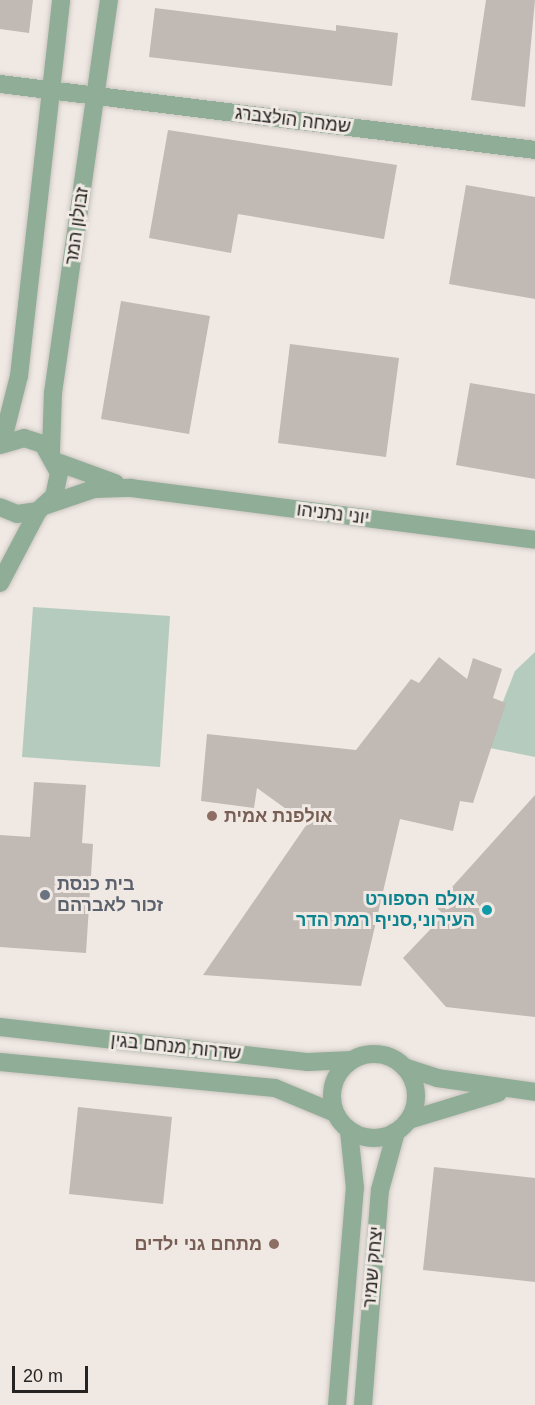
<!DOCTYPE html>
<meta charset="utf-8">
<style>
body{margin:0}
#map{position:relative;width:535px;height:1405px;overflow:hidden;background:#efe8e3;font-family:Arial,"Noto Sans Hebrew",sans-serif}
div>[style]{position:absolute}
.green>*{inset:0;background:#b5cbbd}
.building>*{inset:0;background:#c1b9b4}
.roads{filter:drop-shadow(0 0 2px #cbc5c0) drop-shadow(0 0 2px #cbc5c0)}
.minor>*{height:18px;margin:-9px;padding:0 9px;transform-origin:9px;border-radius:9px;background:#8fad97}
.minor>.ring{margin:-9px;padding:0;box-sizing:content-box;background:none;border:18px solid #8fad97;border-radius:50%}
.dots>*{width:16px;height:16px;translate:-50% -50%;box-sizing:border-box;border:3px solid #efe8e3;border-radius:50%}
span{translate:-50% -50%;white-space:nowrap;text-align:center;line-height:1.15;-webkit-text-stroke:6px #efe8e3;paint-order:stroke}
.street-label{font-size:18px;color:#262422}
.education-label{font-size:18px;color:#785e54;font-weight:700}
.left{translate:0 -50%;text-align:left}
.right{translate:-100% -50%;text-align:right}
.worship-label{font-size:18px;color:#5b616d;font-weight:700}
.culture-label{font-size:18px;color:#0d838f;font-weight:700}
.scale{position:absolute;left:12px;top:1366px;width:76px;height:27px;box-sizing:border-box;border:3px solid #262422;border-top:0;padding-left:8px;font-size:18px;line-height:21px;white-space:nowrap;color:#262422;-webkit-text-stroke:4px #efe8e3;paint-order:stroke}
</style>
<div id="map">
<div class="green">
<div style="clip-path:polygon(33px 607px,170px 616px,160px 767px,22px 757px)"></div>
<div style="clip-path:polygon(535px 652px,535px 757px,485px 747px,515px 671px)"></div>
</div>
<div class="building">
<div style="clip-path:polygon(0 0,33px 0,29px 33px,0 29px)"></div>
<div style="clip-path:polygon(486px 0,535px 0,525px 107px,471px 100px)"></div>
<div style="clip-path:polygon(155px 8px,336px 31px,336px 25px,398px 33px,392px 86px,149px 57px)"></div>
<div style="clip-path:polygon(168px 130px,397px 165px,384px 239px,238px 214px,231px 253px,149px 238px)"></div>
<div style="clip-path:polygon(466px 185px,535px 197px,535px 299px,449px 284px)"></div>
<div style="clip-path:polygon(121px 301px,210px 316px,189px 434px,101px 419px)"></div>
<div style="clip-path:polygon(290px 344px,399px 358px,386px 457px,278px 443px)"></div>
<div style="clip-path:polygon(470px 383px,535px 394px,535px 479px,456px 465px)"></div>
<div style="clip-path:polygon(439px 657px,467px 679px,473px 658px,502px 669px,493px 698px,506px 703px,473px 803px,460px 801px,453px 831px,400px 819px,361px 986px,203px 975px,307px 824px,257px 788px,254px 808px,201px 801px,207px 734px,356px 750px,411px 679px,419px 683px)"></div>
<div style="clip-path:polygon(34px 782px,86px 785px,82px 843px,93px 844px,86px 953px,0 947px,0 835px,30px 837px)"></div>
<div style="clip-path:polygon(535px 795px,535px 1017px,446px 1007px,403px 958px,444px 915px,435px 906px)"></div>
<div style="clip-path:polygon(78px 1107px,172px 1117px,163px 1204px,69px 1194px)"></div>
<div style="clip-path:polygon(434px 1167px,535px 1178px,535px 1282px,423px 1270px)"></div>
</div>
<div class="roads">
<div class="minor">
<div style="left:0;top:84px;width:539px;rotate:7.03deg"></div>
<div style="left:2px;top:443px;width:69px;rotate:-75.8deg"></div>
<div style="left:19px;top:376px;width:378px;rotate:-83.6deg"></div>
<div style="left:0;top:445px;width:25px;rotate:-16deg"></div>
<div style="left:24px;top:438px;width:20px;rotate:18deg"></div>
<div style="left:43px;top:444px;width:33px;rotate:61deg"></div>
<div style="left:59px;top:473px;width:24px;rotate:102deg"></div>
<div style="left:54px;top:496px;width:22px;rotate:137deg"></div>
<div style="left:38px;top:511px;width:21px;rotate:172deg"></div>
<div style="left:17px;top:514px;width:18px;rotate:-158deg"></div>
<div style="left:51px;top:452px;width:59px;rotate:-88.1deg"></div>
<div style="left:53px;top:393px;width:397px;rotate:-81.9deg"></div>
<div style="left:57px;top:462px;width:62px;rotate:19.9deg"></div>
<div style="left:47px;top:505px;width:50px;rotate:-18.8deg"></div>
<div style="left:94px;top:489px;width:37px;rotate:-2deg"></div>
<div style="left:131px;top:488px;width:407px;rotate:7.3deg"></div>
<div style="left:0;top:583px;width:81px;rotate:-62.2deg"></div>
<div style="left:0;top:1027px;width:310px;rotate:6.5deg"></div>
<div style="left:308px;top:1062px;width:44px;rotate:-2.6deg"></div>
<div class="ring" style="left:332px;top:1054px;width:66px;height:66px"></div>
<div style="left:0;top:1062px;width:276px;rotate:5.4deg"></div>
<div style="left:275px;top:1088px;width:65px;rotate:22.6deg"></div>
<div style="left:404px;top:1067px;width:35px;rotate:18deg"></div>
<div style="left:437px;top:1078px;width:99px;rotate:8.1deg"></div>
<div style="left:409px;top:1120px;width:93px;rotate:-16.9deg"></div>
<div style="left:337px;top:1405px;width:218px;rotate:-85.3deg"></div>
<div style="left:355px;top:1188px;width:57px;rotate:-96deg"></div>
<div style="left:363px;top:1405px;width:216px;rotate:-85.5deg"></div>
<div style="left:380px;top:1190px;width:60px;rotate:-74.6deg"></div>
</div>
</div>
<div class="dots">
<div style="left:212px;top:816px;background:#8d6e63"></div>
<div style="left:45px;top:895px;background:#6b7280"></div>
<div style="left:487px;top:910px;background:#0f9aa8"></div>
<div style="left:274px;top:1244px;background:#8d6e63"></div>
</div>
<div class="street-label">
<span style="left:293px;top:120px;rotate:7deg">שמחה הולצברג</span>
<span style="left:77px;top:226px;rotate:-82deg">זבולון המר</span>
<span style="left:333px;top:514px;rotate:7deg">יוני נתניהו</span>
<span style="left:176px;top:1047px;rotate:6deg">שדרות מנחם בגין</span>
<span style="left:373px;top:1267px;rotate:-85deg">יצחק שמיר</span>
</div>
<div class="education-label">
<span class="left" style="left:224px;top:816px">אולפנת אמית</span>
<span class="right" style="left:262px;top:1244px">מתחם גני ילדים</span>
</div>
<div class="worship-label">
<span class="left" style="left:57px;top:895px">בית כנסת<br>זכור לאברהם</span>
</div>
<div class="culture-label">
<span class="right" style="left:475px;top:910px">אולם הספורט<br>העירוני,סניף רמת הדר</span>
</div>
<div class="scale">20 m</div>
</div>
